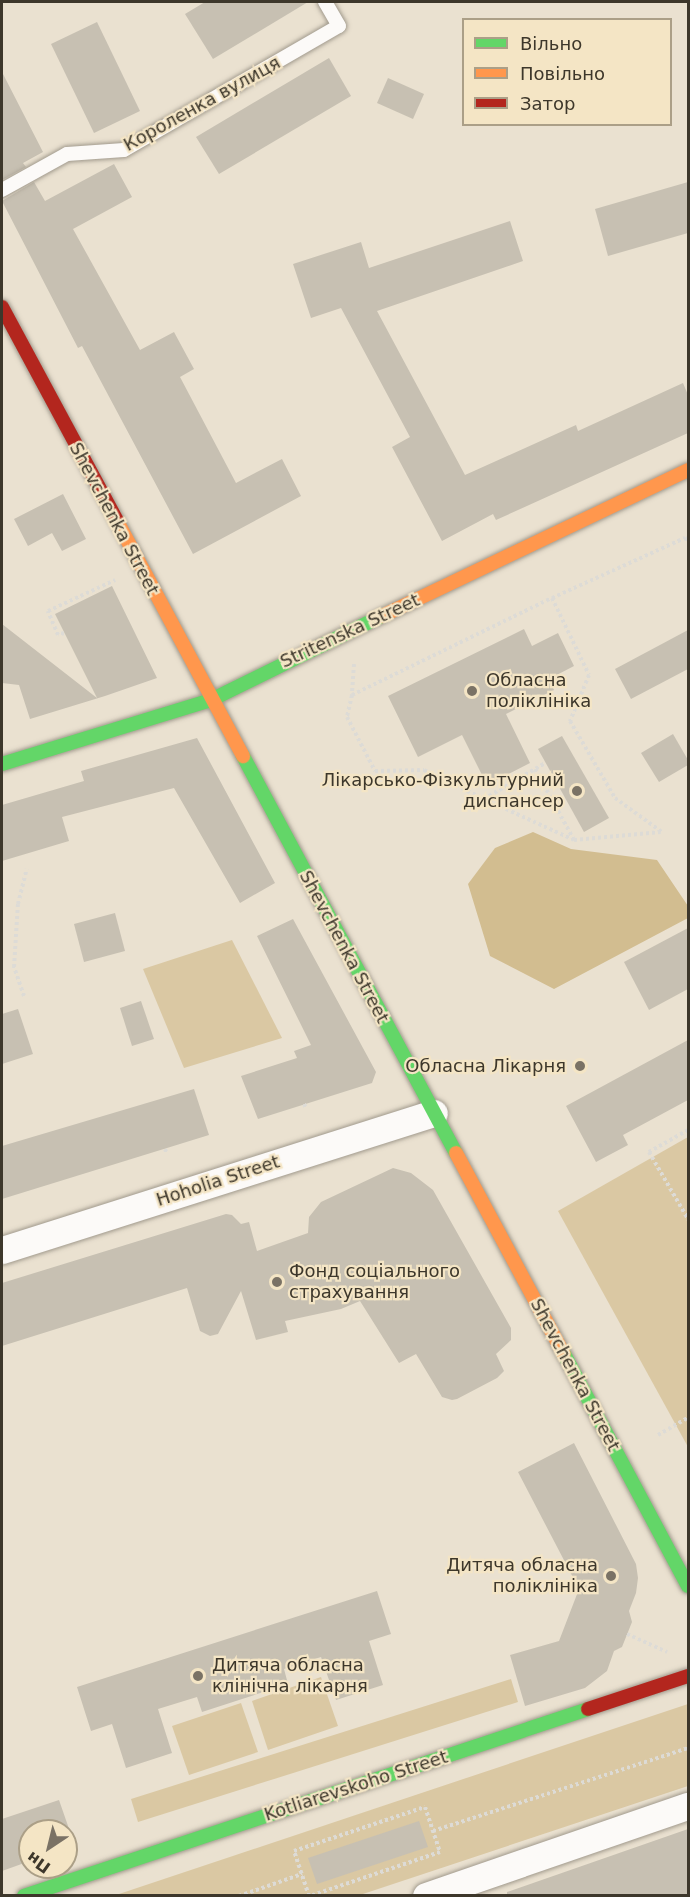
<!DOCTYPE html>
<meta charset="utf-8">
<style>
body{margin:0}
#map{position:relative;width:690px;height:1897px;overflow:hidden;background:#eae1d0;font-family:"DejaVu Sans",sans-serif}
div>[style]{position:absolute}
.green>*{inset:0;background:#dac8a3}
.forest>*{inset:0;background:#d2bd90}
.building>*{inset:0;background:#c7c0b2}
.path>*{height:4px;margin-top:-2px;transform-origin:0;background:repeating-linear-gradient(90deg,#dddbd6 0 3px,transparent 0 6px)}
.roads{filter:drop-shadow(0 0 2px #a19a8d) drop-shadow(0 0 2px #a19a8d)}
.lane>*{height:14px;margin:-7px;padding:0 7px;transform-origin:7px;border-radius:7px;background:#fcfaf8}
.street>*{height:27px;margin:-13.5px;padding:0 13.5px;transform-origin:13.5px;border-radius:13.5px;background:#fcfaf8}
.fast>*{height:14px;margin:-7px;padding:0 7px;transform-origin:7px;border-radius:7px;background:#63d668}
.slow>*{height:14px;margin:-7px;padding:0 7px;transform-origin:7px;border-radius:7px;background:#ff974d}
.jam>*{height:14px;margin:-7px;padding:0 7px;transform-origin:7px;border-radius:7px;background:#b3261e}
.dots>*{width:16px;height:16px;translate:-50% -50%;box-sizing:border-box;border:3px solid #f4e5c5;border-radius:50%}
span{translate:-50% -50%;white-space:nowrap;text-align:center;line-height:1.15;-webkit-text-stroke:4.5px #f4e5c5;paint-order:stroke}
.street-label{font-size:18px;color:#3d372b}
.poi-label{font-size:18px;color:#3d372b}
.left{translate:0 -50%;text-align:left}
.right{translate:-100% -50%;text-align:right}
.frame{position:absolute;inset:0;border:3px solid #3d372b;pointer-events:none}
.legend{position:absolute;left:462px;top:18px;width:210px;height:108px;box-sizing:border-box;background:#f4e5c5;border:2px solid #ab9f87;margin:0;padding:8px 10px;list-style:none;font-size:18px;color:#3d372b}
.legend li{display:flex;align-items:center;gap:12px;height:30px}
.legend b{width:30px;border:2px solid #ab9f87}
.north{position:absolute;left:18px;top:1819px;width:60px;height:60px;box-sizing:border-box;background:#f4e5c5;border:2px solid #ab9f87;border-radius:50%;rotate:215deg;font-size:16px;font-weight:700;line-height:24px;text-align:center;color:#3d372b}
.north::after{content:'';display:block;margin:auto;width:21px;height:27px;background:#7a7265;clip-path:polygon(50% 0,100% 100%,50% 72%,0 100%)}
</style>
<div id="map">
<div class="green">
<div style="clip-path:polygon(232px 940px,282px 1038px,184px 1068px,143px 969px)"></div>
<div style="clip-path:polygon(688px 1137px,688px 1447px,558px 1211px)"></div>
<div style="clip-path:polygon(321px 1677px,338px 1726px,268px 1750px,252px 1701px)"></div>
<div style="clip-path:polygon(511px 1679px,518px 1702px,138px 1822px,131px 1799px)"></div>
<div style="clip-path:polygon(241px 1703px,258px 1752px,189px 1775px,172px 1726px)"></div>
<div style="clip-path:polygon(688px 1704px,688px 1786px,360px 1895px,113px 1896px)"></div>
</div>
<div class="forest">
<div style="clip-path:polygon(533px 832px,571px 849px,657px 860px,688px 906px,688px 918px,554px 989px,490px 956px,468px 884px,495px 848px)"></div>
</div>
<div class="building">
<div style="clip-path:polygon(205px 2px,308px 2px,213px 59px,185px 14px)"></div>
<div style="clip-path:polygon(97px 22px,140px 111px,94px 133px,51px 44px)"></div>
<div style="clip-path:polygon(329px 58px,351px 96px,219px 174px,196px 137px)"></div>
<div style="clip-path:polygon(2px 72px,43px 152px,23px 163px,26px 167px,2px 180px)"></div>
<div style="clip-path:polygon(388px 78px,424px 94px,413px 119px,377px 103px)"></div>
<div style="clip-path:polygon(114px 164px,132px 197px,73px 229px,140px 350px,174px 332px,194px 369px,180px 377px,236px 483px,282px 459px,301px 496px,193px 554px,82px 346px,78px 348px,2px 201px,34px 182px,45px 201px)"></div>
<div style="clip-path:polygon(688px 182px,688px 233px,608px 256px,595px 209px)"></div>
<div style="clip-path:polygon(510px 221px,523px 261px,377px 311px,465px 475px,576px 425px,578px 431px,683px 383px,688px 395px,688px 433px,496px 520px,493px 514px,442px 541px,392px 447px,410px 437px,341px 308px,311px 318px,293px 264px,361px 242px,369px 268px)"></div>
<div style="clip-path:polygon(63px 494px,86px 539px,62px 551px,52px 533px,28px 546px,14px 519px)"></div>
<div style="clip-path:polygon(112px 586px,157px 678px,105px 696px,30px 719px,19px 685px,2px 683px,2px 624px,97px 698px,55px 614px)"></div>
<div style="clip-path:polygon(524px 629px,532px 646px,558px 633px,574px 666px,549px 679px,554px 690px,506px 714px,530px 763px,487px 785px,462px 735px,418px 757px,388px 696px)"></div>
<div style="clip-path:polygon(688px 630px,688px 669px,631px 699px,615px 669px)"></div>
<div style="clip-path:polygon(673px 734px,688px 760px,688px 765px,659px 782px,641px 753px)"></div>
<div style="clip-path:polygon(562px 736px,609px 818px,584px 832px,538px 749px)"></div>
<div style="clip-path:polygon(197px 738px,275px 883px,240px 903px,174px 788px,62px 817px,69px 841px,2px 861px,2px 805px,84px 781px,81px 771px)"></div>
<div style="clip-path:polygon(115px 913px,125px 951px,84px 962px,74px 924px)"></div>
<div style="clip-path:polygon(293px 919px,376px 1072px,372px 1083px,258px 1119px,241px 1076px,297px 1058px,294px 1051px,311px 1045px,257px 936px)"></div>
<div style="clip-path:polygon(688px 928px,688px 989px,649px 1010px,624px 962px)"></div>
<div style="clip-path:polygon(141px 1001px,154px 1039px,132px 1046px,120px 1008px)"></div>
<div style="clip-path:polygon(18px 1009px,33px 1054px,2px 1064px,2px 1014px)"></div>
<div style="clip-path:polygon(688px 1040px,688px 1100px,623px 1135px,628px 1145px,596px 1162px,566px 1106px)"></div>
<div style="clip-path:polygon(194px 1089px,209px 1135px,2px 1199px,2px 1146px)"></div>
<div style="clip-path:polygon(393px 1168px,411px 1173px,433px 1190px,511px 1328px,511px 1340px,496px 1354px,504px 1371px,497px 1378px,457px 1399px,452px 1400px,442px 1397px,416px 1354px,399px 1363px,360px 1301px,341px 1309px,285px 1321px,288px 1332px,256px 1340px,241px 1291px,218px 1334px,210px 1336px,200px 1331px,187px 1288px,2px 1346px,2px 1283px,226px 1214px,232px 1215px,241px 1224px,249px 1222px,257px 1251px,308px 1233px,309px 1217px,321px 1202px)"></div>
<div style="clip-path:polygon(574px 1443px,636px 1564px,638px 1578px,636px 1593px,629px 1611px,632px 1622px,622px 1647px,614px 1651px,607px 1671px,585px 1688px,525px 1706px,510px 1655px,559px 1641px,579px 1589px,518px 1472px)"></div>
<div style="clip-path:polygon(377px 1591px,391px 1634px,369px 1641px,383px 1685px,336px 1700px,321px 1657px,284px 1669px,288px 1684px,202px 1712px,197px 1697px,158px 1709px,172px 1753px,126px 1768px,112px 1724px,91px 1731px,77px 1687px)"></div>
<div style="clip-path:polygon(59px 1800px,75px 1846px,66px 1849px,66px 1831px,30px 1831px,30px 1861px,2px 1871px,2px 1819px)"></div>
<div style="clip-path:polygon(419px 1821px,428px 1847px,317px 1884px,308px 1858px)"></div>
<div style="clip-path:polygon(688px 1829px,688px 1896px,507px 1896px,507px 1892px)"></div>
</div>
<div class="path">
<div style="left:552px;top:598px;width:85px;rotate:64.3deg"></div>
<div style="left:589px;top:675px;width:50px;rotate:112.4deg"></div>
<div style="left:570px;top:721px;width:89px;rotate:59.7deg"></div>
<div style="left:615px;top:798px;width:58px;rotate:35.9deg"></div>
<div style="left:64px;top:633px;width:6px;rotate:162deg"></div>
<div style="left:58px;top:635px;width:26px;rotate:-113deg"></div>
<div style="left:48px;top:611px;width:74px;rotate:-24.8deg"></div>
<div style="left:354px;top:664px;width:31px;rotate:94deg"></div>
<div style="left:352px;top:695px;width:23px;rotate:103deg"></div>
<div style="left:347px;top:717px;width:61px;rotate:62.6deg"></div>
<div style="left:375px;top:771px;width:49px;rotate:-1.2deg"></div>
<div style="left:424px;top:770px;width:67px;rotate:25.8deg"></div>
<div style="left:484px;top:799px;width:71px;rotate:-30.5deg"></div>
<div style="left:352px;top:695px;width:222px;rotate:-25.9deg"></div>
<div style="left:552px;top:598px;width:146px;rotate:-24.3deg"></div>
<div style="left:685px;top:538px;width:4px;rotate:34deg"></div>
<div style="left:535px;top:769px;width:81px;rotate:61.2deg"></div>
<div style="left:484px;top:799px;width:99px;rotate:24.5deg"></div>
<div style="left:574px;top:840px;width:87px;rotate:-5.3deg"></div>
<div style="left:24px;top:996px;width:31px;rotate:-109deg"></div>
<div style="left:14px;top:967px;width:63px;rotate:-86.4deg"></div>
<div style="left:18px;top:904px;width:36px;rotate:-76deg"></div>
<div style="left:304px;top:1104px;width:4px;rotate:63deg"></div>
<div style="left:688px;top:1130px;width:45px;rotate:150.6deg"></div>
<div style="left:649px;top:1152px;width:78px;rotate:59.8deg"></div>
<div style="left:165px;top:1149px;width:5px;rotate:68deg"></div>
<div style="left:658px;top:1435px;width:34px;rotate:-30deg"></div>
<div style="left:627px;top:1634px;width:44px;rotate:24.2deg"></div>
<div style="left:433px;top:1831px;width:268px;rotate:-18deg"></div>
<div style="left:239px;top:1896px;width:67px;rotate:-19.2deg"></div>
<div style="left:309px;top:1896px;width:47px;rotate:-108.4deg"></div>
<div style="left:294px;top:1851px;width:138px;rotate:-18.6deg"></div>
<div style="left:425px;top:1807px;width:47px;rotate:71.6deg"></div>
<div style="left:440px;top:1852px;width:137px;rotate:161.3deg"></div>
</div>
<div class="roads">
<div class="lane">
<div style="left:2px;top:190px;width:74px;rotate:-29deg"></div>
<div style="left:67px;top:154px;width:57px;rotate:-4deg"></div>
<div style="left:124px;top:150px;width:248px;rotate:-30deg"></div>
<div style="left:339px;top:26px;width:28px;rotate:-120deg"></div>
</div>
<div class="street">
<div style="left:2px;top:1250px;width:453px;rotate:-17.6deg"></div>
<div style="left:426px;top:1896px;width:277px;rotate:-19deg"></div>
</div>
<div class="fast">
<div style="left:243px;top:756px;width:451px;rotate:61.8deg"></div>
<div style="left:2px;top:764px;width:219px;rotate:-17deg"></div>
<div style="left:211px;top:700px;width:191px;rotate:-26.2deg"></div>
<div style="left:564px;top:1354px;width:263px;rotate:61.9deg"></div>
<div style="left:24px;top:1896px;width:594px;rotate:-18.34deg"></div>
</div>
<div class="slow">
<div style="left:117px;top:521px;width:267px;rotate:61.8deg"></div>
<div style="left:382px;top:616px;width:339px;rotate:-25.5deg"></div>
<div style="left:456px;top:1153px;width:228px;rotate:61.8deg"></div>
</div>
<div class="jam">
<div style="left:2px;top:307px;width:243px;rotate:61.7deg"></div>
<div style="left:588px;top:1709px;width:105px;rotate:-18.3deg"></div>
</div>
</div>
<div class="dots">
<div style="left:472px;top:691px;background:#7a7265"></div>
<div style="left:577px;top:791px;background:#7a7265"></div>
<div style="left:580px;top:1066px;background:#7a7265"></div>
<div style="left:277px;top:1282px;background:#7a7265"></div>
<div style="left:611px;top:1576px;background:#7a7265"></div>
<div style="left:198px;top:1676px;background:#7a7265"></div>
</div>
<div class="street-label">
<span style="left:202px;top:104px;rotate:-29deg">Короленка вулиця</span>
<span style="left:114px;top:519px;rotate:62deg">Shevchenka Street</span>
<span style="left:350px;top:631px;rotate:-25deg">Stritenska Street</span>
<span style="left:344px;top:947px;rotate:62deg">Shevchenka Street</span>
<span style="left:218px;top:1181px;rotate:-18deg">Hoholia Street</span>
<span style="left:575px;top:1375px;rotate:62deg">Shevchenka Street</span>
<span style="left:356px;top:1786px;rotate:-18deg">Kotliarevskoho Street</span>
</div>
<div class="poi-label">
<span class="left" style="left:486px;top:691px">Обласна<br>поліклініка</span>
<span class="right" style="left:564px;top:791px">Лікарсько-Фізкультурний<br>диспансер</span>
<span class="right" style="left:566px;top:1066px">Обласна Лікарня</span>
<span class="left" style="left:289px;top:1282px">Фонд соціального<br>страхування</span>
<span class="right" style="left:598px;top:1576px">Дитяча обласна<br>поліклініка</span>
<span class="left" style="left:212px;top:1676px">Дитяча обласна<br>клінічна лікарня</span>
</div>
<div class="frame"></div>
<ul class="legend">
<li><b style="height:8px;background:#63d668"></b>Вільно</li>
<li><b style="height:8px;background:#ff974d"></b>Повільно</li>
<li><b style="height:8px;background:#b3261e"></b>Затор</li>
</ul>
<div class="north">Пн</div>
</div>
